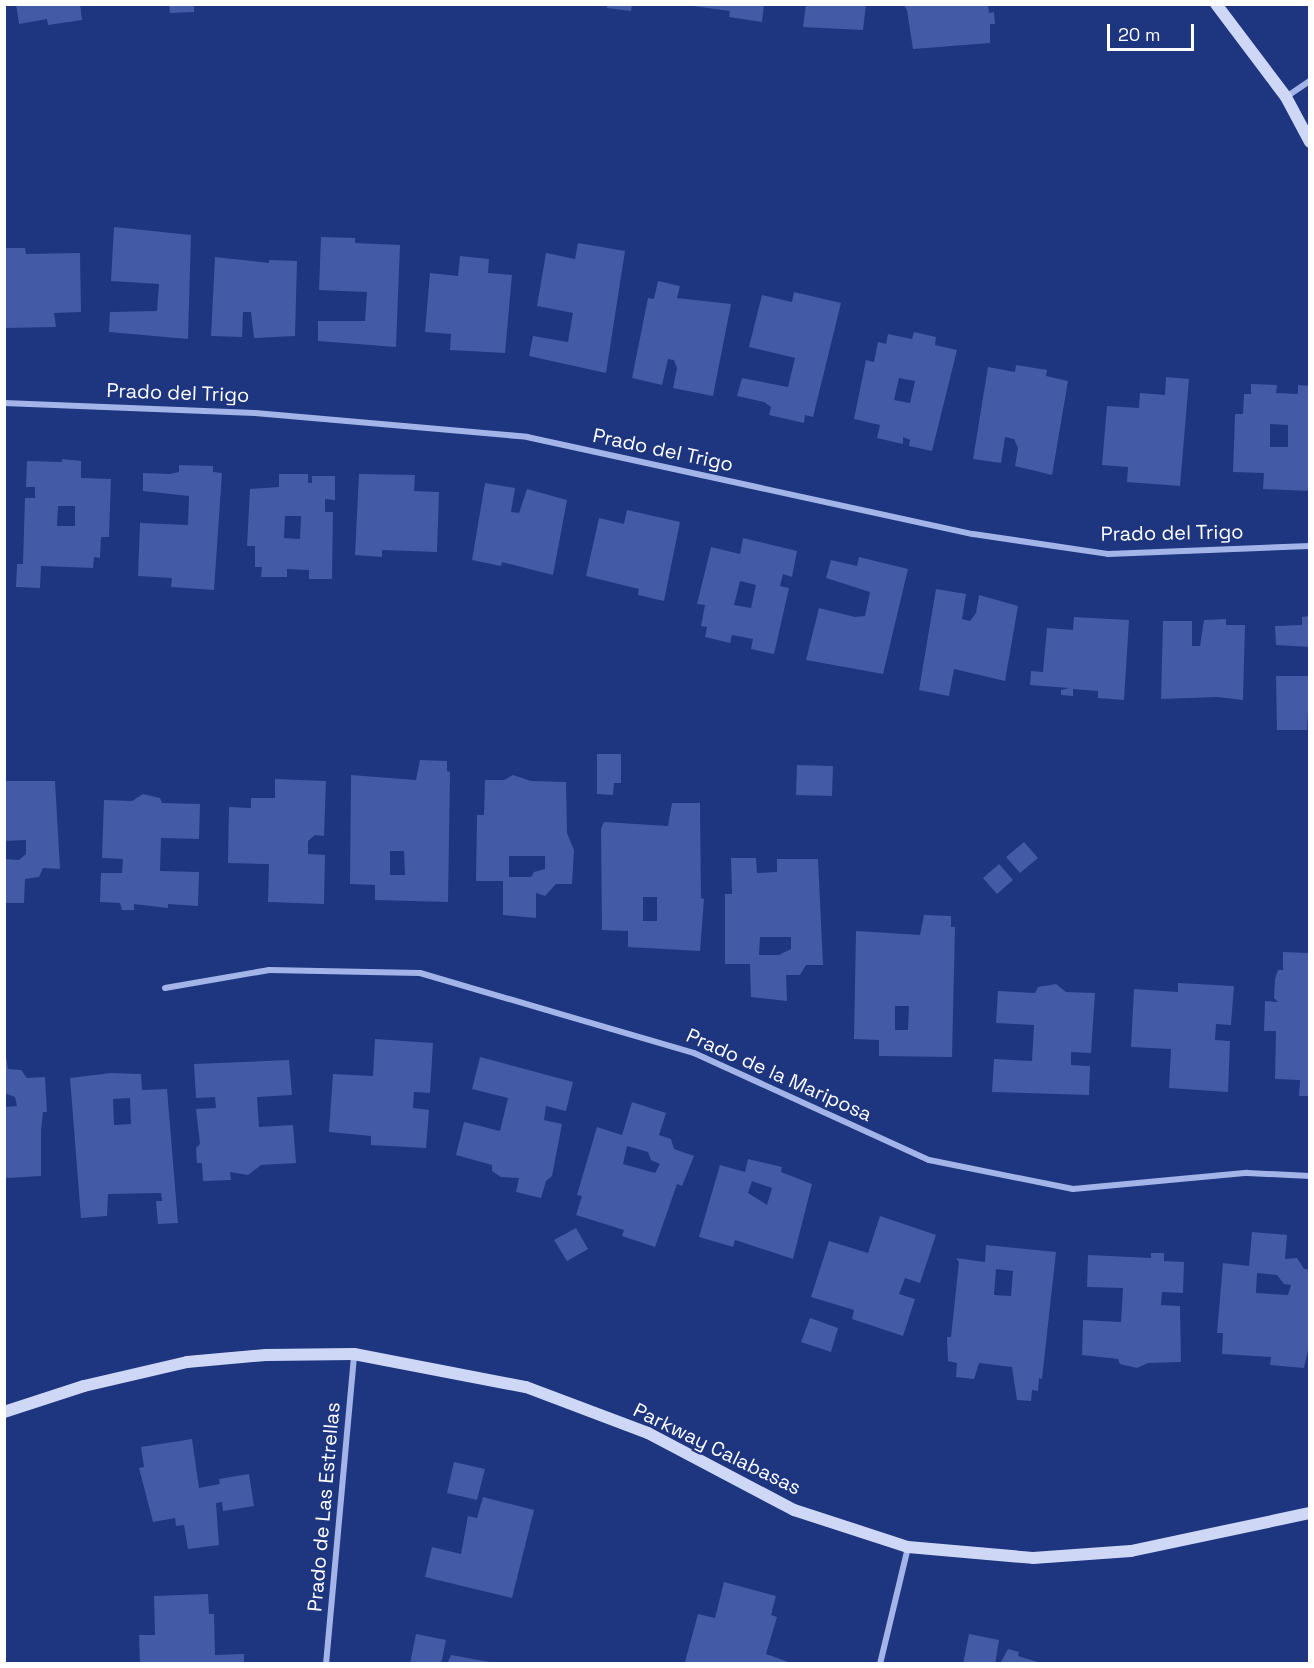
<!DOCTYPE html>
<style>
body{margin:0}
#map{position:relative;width:1314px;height:1668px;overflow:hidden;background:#1e357f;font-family:"Space Grotesk",sans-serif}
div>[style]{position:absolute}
.building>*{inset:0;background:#435aa7}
.street>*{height:6px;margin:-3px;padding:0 3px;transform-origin:3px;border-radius:3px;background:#a3b4e8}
.secondary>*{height:12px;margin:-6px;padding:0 6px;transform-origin:6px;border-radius:6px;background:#ced7f6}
span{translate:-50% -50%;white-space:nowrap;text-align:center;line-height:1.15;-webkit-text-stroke:4.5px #1e357f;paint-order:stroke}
.street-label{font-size:20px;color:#fff}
.frame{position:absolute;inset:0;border:6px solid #fff;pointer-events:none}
.scale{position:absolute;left:1107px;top:24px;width:87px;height:27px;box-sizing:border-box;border:3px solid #fff;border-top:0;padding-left:8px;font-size:18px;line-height:21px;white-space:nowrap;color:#fff;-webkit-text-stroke:4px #1e357f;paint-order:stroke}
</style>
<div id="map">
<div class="building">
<div style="clip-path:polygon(16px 4px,80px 4px,82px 20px,48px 25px,47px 19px,19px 24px)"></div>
<div style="clip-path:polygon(169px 4px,194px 4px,194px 12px,170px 13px)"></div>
<div style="clip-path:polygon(607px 4px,632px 4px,631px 11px,607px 8px)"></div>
<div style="clip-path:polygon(764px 4px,762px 22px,729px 17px,730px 11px,693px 6px)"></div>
<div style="clip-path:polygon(806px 4px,866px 4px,863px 30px,803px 27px)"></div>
<div style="clip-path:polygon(903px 4px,988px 4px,989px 13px,994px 12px,995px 24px,990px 24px,990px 43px,913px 49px,907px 10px)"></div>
<div style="clip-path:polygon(114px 227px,191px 235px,188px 339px,109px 332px,110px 312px,157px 311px,159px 284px,111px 281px)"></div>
<div style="clip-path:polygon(321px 237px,355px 238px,355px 243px,400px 245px,396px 347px,318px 341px,318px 321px,365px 321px,367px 292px,319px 290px)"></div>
<div style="clip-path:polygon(578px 243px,625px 251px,606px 373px,529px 356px,533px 336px,568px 342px,573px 313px,537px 306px,546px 253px,575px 259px)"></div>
<div style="clip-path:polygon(4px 248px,25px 248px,26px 254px,80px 253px,81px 312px,54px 313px,56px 327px,4px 328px)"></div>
<div style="clip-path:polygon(460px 256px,489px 259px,488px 273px,512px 275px,505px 353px,450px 350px,451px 334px,425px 332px,430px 273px,458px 276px)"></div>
<div style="clip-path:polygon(215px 257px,269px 263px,269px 260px,297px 261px,295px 336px,254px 338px,251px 312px,243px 312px,242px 337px,211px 336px)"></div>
<div style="clip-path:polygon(658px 281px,680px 286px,677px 298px,731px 304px,713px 396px,673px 388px,677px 368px,674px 360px,668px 359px,662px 385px,632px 378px,648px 298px,654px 299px)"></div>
<div style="clip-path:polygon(794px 292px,841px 303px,813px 417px,805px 415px,804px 423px,769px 415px,771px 407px,764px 402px,737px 396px,742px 378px,788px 387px,795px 358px,749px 347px,762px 295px,792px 302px)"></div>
<div style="clip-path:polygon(evenodd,914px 332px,936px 337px,935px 345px,957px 350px,932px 451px,909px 446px,910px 440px,903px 437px,903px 444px,877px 438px,880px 425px,854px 419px,866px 360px,874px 362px,878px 342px,886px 344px,888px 334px,912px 339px,914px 332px,899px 378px,915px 381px,910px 403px,894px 400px,899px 378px)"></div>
<div style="clip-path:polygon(1016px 365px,1047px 370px,1046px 376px,1068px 381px,1052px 475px,1015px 466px,1018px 448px,1014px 439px,1005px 437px,1001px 463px,973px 459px,988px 367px,1015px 372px)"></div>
<div style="clip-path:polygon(1166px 377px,1189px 379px,1180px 486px,1127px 482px,1128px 467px,1102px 465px,1107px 406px,1139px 408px,1140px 393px,1165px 395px)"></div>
<div style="clip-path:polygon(evenodd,1251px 384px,1277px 385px,1276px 393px,1298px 394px,1298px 385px,1310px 386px,1310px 491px,1263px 489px,1264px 473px,1233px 472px,1235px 414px,1243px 414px,1244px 394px,1251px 394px,1251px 384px,1270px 424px,1288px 425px,1288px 447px,1270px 447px,1270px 424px)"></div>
<div style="clip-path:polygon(evenodd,62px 459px,81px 461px,81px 478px,111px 479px,109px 537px,101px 537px,100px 558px,94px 557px,93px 568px,41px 566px,40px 588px,16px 587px,17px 564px,23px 564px,25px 498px,35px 498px,35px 487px,26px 487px,27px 461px,62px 462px,62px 459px,58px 506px,75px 506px,75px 526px,57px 526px,58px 506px)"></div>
<div style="clip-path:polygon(179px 465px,213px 466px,213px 472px,222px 473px,214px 590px,171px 587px,172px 578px,138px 576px,140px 523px,188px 525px,189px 496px,143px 491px,143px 473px,170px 474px,179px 472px)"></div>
<div style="clip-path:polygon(evenodd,279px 474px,308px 474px,308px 483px,312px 483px,312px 476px,335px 476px,335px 500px,325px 499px,325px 512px,333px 512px,332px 579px,309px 579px,309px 570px,287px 569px,287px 577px,261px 577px,262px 567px,255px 567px,255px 546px,247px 546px,250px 489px,279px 487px,279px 474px,285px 516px,301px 516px,300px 539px,284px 538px,285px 516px)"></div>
<div style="clip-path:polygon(359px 474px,415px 475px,414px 491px,439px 492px,437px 552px,382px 550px,382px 557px,355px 555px)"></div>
<div style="clip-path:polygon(485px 483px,515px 488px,511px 512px,519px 513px,527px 489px,567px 500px,553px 575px,502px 562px,501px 566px,472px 560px)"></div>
<div style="clip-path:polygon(627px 510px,680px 522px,664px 601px,638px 595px,639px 589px,586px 576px,599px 518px,624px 524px)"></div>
<div style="clip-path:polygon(evenodd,743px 538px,797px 551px,792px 577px,783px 574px,780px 586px,789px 588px,774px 654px,751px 649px,753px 639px,732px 635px,730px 643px,705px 637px,707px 627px,701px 626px,705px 605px,697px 604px,711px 547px,740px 554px,743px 538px,740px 581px,756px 585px,751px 608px,734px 605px,740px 581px)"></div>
<div style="clip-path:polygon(859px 557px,908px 569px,883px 674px,806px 660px,819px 608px,855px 617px,865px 616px,870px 592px,826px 578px,831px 560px,857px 566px)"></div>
<div style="clip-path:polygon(936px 589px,966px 594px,962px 619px,970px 621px,976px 613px,979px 595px,1018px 606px,1005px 681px,954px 669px,949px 696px,919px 690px)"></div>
<div style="clip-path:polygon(1310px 616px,1310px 647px,1276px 645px,1275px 626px,1302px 625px,1302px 617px)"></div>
<div style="clip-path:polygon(1074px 617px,1129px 620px,1124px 700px,1098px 698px,1098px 691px,1073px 689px,1073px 696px,1061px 695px,1061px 690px,1069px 688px,1030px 685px,1031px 671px,1043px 672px,1047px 628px,1073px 630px)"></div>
<div style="clip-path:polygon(1226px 619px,1226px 625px,1245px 625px,1243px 700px,1217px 697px,1161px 699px,1163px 621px,1192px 621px,1192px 646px,1200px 646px,1204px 620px)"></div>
<div style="clip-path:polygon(1276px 676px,1310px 676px,1307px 730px,1277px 730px)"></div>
<div style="clip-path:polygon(597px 754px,621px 754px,621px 783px,614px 783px,613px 795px,597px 794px)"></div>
<div style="clip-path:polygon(evenodd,420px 760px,447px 761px,447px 771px,450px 772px,448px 902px,375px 900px,375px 885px,350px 884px,351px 775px,416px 780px,420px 760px,390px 851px,404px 851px,405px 875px,390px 875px,390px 851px)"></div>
<div style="clip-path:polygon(797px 765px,833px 766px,832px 796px,796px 795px)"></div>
<div style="clip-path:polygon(evenodd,513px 775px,531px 781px,566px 782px,567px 833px,574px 850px,572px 884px,556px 884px,545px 896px,536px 893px,536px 918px,503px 915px,503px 881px,476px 881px,477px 815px,484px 815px,485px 780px,504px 780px,513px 775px,509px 856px,545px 856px,545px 869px,534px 872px,531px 877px,509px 877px,509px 856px)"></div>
<div style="clip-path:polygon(275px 779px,326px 781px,324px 836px,315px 835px,308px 841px,308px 854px,325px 855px,324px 904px,268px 902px,269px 864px,228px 863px,229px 807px,251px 808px,251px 798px,275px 798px)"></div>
<div style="clip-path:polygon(4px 781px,55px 781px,60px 869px,43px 868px,39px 877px,25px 879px,24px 903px,4px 903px,4px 859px,19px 860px,26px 854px,26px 840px,4px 841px)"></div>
<div style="clip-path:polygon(143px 794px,160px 798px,162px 803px,200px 804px,199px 839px,161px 838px,160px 871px,199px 872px,198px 906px,168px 904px,168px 908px,134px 904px,134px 910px,122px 910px,120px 903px,100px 902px,101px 873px,122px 873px,123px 859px,102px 858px,104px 800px,132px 801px)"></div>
<div style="clip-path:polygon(evenodd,672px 803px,700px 803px,701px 898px,704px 899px,700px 951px,628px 947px,628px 931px,602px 930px,601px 829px,604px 822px,668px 826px,672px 803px,643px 897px,657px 897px,657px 921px,643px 921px,643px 897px)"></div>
<div style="clip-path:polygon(1024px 842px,1038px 858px,1020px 873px,1006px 857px)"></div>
<div style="clip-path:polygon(evenodd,731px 858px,756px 858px,757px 873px,777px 872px,777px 859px,818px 859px,823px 965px,806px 965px,800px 975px,786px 975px,787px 1001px,751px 997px,750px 964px,725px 964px,725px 894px,732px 894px,731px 858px,760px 937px,791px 937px,791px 949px,779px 955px,759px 955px,760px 937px)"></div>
<div style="clip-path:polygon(999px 864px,1013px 880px,997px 894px,983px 878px)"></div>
<div style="clip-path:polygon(evenodd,924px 915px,951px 916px,951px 927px,955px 927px,952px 1057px,879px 1056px,879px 1040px,854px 1039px,856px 931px,920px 935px,924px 915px,895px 1006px,909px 1006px,908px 1030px,895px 1030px,895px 1006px)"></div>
<div style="clip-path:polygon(1283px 952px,1310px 953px,1310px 1096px,1299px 1096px,1300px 1080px,1275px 1079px,1276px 1031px,1264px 1031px,1265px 1001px,1278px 1002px,1274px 998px,1275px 979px,1278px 970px,1283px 970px)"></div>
<div style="clip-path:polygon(1178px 983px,1234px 986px,1231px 1025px,1216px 1024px,1215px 1040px,1230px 1041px,1228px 1092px,1169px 1088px,1171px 1049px,1131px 1047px,1134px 989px,1178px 992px)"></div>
<div style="clip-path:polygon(1056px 984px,1066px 992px,1095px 993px,1091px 1053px,1071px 1052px,1071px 1065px,1090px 1066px,1089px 1095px,992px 1092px,994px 1059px,1032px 1061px,1034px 1025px,996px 1023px,998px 991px,1035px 993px,1038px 987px)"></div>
<div style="clip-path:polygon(375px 1039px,433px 1043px,430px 1093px,414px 1092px,413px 1108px,429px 1110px,426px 1148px,371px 1145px,371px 1136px,329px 1132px,333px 1074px,373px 1076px)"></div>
<div style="clip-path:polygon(4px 1044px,8px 1069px,21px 1070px,27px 1078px,45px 1077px,47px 1112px,43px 1112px,41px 1131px,41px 1176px,7px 1178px,4px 1173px,4px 1107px,17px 1106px,15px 1097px,4px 1093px)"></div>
<div style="clip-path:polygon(480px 1057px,573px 1082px,566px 1111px,546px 1106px,544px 1120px,562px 1124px,552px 1176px,546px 1181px,541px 1198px,516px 1192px,519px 1178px,501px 1177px,492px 1171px,492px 1165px,456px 1155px,464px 1122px,500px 1131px,508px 1098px,472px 1089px)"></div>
<div style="clip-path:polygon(289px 1060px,292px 1095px,257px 1097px,259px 1127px,293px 1125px,296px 1163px,261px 1165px,248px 1175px,230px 1172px,231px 1180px,203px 1181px,202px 1163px,197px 1163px,196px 1148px,200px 1144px,196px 1109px,216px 1108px,215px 1097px,196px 1098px,194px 1064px)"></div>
<div style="clip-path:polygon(evenodd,111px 1073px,141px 1074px,142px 1090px,167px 1089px,178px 1223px,158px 1224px,156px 1201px,162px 1201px,161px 1193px,108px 1194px,107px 1216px,81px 1218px,70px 1078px,111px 1073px,130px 1098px,131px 1124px,114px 1125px,113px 1099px,130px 1098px)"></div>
<div style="clip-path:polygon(evenodd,632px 1102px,666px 1113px,659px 1135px,671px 1139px,674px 1149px,694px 1156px,682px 1186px,677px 1184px,655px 1247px,622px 1236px,624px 1230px,576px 1215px,582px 1196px,577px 1195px,597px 1127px,622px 1135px,632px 1102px,627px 1146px,648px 1152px,651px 1160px,660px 1164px,655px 1173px,623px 1164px,627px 1146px)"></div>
<div style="clip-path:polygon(evenodd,748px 1159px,782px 1167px,781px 1172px,812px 1184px,793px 1259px,735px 1240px,733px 1247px,699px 1237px,720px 1165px,745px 1172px,748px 1159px,752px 1181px,772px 1188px,767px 1205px,748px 1193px,752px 1181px)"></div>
<div style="clip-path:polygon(880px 1216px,936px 1235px,920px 1283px,905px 1278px,899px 1294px,915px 1299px,903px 1336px,852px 1319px,854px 1310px,811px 1297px,829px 1241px,868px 1253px)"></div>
<div style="clip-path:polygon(576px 1228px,588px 1249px,567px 1261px,554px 1240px)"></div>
<div style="clip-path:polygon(evenodd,1252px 1232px,1287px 1235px,1285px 1259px,1297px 1258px,1304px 1269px,1310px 1269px,1310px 1341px,1304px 1368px,1270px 1365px,1271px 1357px,1222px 1354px,1223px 1333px,1217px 1333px,1223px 1263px,1249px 1266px,1252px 1232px,1257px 1273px,1277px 1275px,1284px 1284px,1291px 1285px,1288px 1295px,1256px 1293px,1257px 1273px)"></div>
<div style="clip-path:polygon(evenodd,986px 1245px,1056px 1252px,1042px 1379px,1039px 1378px,1038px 1391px,1032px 1390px,1031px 1401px,1017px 1400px,1012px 1367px,979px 1363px,974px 1379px,956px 1377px,957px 1363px,948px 1361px,947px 1337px,951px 1337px,959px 1262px,956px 1258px,985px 1262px,986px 1245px,996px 1269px,1013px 1271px,1011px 1296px,994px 1295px,996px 1269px)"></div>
<div style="clip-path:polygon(1151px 1253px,1164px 1253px,1164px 1261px,1184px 1262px,1183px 1293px,1162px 1292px,1161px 1305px,1180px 1306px,1181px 1362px,1148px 1363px,1137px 1368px,1120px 1364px,1118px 1359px,1082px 1355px,1083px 1320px,1121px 1322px,1123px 1288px,1087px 1287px,1088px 1255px,1151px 1258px)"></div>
<div style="clip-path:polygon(810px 1318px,838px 1328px,831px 1352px,801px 1342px)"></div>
<div style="clip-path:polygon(192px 1439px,199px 1488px,220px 1484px,219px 1479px,249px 1474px,254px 1506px,223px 1511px,222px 1502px,216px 1503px,219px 1545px,188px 1549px,184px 1525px,176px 1526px,175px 1518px,153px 1522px,139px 1468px,144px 1467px,141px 1447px)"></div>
<div style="clip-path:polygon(454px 1462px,485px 1469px,477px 1500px,447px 1493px)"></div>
<div style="clip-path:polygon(483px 1497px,534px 1510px,512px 1598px,425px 1577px,432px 1547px,461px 1554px,468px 1516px,477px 1518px)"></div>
<div style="clip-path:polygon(724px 1582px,776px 1596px,771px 1615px,777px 1617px,766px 1654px,794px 1664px,685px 1662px,698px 1614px,715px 1618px)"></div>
<div style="clip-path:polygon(208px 1594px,209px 1614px,214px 1614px,215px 1655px,244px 1654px,244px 1664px,140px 1664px,139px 1635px,155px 1635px,154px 1596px)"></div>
<div style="clip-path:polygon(416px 1634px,446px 1640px,441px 1664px,410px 1664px)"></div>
<div style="clip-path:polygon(969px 1634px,999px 1640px,995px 1664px,963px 1664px)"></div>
<div style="clip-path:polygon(1008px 1649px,1019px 1652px,1018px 1656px,1044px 1664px,1000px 1664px)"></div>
<div style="clip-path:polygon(451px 1655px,490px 1662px,490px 1664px,447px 1664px)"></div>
</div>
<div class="street">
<div style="left:1286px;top:97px;width:29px;rotate:-34deg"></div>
<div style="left:4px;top:403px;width:251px;rotate:2.3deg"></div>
<div style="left:255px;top:413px;width:273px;rotate:5deg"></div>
<div style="left:527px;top:437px;width:456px;rotate:12.3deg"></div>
<div style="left:973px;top:534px;width:136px;rotate:8.4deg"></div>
<div style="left:1108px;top:554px;width:202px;rotate:-2.3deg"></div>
<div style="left:165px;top:988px;width:106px;rotate:-9.8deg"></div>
<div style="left:269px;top:970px;width:151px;rotate:1.1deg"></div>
<div style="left:420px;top:973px;width:285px;rotate:16.3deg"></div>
<div style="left:694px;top:1053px;width:258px;rotate:24.5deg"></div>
<div style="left:929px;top:1160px;width:147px;rotate:11.4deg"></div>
<div style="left:1073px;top:1189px;width:175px;rotate:-5.3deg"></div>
<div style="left:1247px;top:1173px;width:63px;rotate:2.7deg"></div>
<div style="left:326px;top:1664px;width:311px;rotate:-84.8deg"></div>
<div style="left:880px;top:1664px;width:120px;rotate:-76.5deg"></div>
</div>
<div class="secondary">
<div style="left:1216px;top:4px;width:116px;rotate:53deg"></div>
<div style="left:1286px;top:97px;width:51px;rotate:61.9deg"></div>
<div style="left:4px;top:1412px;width:84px;rotate:-18deg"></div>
<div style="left:84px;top:1386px;width:106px;rotate:-13.1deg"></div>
<div style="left:187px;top:1362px;width:79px;rotate:-5.1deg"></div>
<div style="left:266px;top:1355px;width:88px;rotate:-0.7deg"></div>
<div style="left:354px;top:1354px;width:175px;rotate:10.9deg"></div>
<div style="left:526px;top:1387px;width:130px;rotate:20.7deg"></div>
<div style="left:648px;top:1433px;width:165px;rotate:27.8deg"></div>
<div style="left:794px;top:1510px;width:120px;rotate:18deg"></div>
<div style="left:908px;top:1547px;width:125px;rotate:5deg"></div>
<div style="left:1033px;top:1558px;width:98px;rotate:-4.1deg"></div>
<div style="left:1131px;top:1551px;width:183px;rotate:-12deg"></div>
</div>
<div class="street-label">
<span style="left:178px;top:393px;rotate:2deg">Prado del Trigo</span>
<span style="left:663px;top:450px;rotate:12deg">Prado del Trigo</span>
<span style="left:1172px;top:533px;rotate:-1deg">Prado del Trigo</span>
<span style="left:779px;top:1075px;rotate:24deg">Prado de la Mariposa</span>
<span style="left:717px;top:1449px;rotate:26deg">Parkway Calabasas</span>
<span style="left:324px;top:1507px;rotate:-85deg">Prado de Las Estrellas</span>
</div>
<div class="frame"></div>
<div class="scale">20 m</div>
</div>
